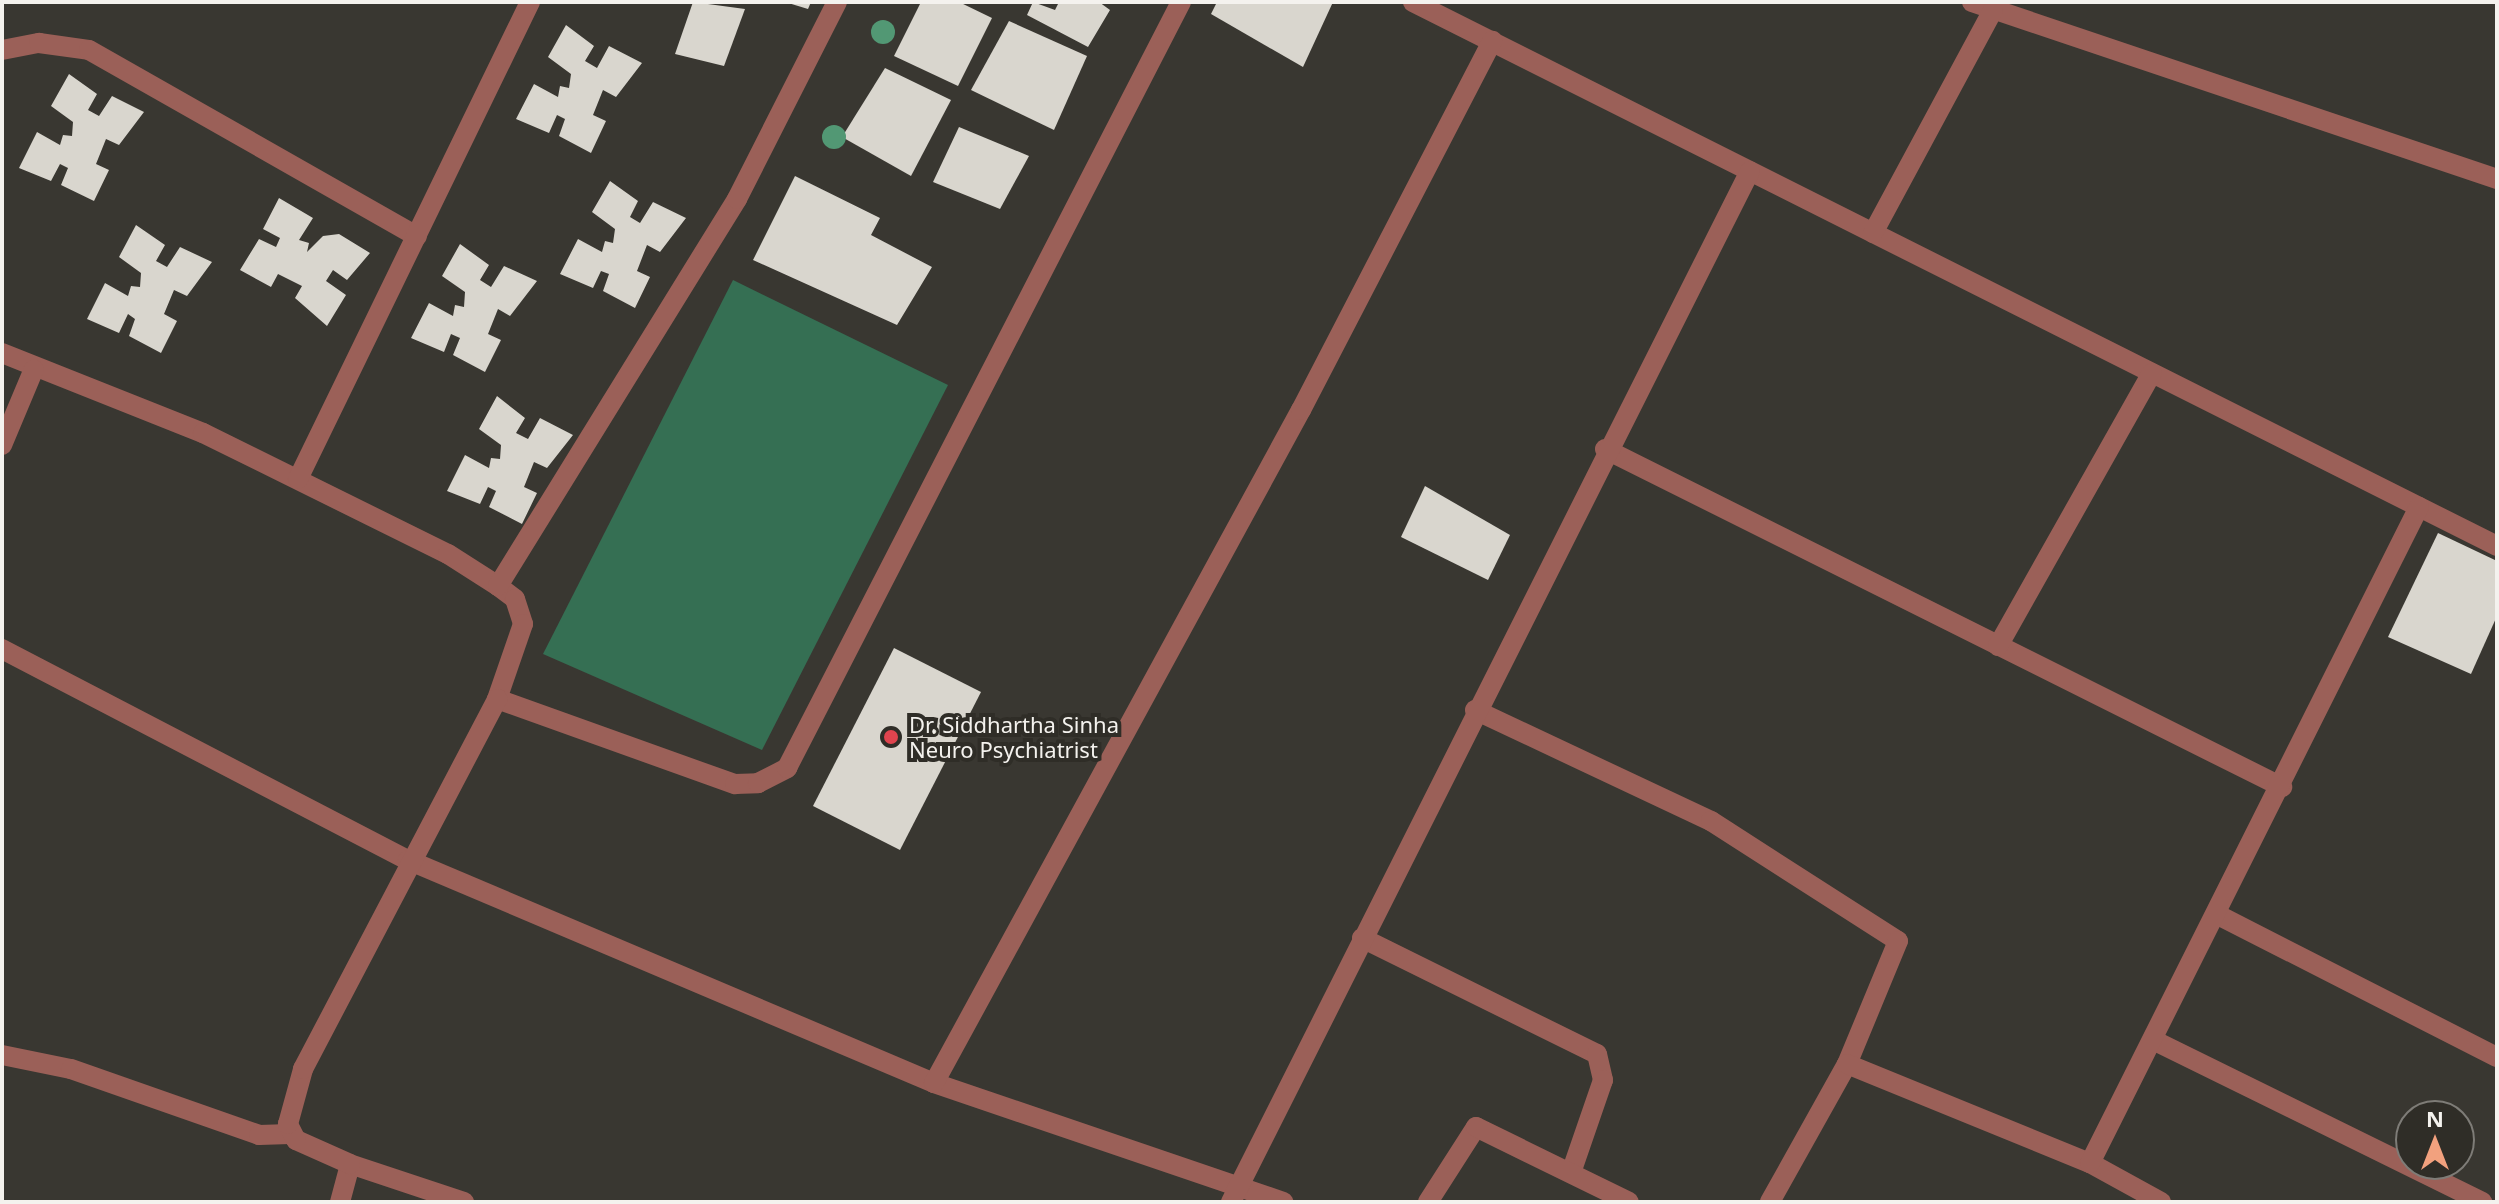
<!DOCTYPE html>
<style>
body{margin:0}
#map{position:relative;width:2499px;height:1204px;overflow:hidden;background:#393731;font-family:"Noto Sans",sans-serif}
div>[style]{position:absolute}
.green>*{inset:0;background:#356f53}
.building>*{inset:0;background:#d9d6ce}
.street>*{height:20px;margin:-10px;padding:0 10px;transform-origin:10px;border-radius:10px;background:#9b6058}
.trees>*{width:24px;height:24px;margin:-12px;border-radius:50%;background:#529874}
.dots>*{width:22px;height:22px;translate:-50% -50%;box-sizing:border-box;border:4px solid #2f2d27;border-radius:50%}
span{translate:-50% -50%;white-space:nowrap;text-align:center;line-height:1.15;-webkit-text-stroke:8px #2f2d27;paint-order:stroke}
.poi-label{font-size:22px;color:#f4f2ee}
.left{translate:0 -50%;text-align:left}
.frame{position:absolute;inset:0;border:4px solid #f4f2ee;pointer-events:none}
.north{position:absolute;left:2395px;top:1100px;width:80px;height:80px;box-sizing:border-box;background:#2f2d27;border:2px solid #7e7c77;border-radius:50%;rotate:0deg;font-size:22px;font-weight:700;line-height:32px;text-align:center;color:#f4f2ee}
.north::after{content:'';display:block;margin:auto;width:28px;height:36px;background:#f2a17e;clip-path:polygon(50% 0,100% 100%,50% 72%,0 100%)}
</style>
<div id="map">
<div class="green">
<div style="clip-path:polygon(733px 280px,948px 385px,762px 750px,543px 654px)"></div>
</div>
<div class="building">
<div style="clip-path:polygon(693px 2px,745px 9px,724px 66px,675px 54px)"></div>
<div style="clip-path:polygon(785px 2px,811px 2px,808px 9px)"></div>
<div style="clip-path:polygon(921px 2px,959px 2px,992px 18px,958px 86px,894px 56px)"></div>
<div style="clip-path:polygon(1033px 2px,1055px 10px,1059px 2px,1099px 2px,1110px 10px,1088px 47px,1027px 15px)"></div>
<div style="clip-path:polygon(1217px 2px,1333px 2px,1303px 67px,1211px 14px)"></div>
<div style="clip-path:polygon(1009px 21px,1087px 56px,1054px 130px,971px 90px)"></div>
<div style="clip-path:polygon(566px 25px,594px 46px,585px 61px,597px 68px,609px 46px,642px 63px,616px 97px,603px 90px,593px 115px,606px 121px,591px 153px,559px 136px,565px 119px,557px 115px,549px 133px,516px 119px,534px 84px,558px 97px,560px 86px,569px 88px,571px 74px,548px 57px)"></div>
<div style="clip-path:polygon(885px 68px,951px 100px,911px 176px,842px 137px)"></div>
<div style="clip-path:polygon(69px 74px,97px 94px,88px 110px,99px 116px,112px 96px,144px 112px,119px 145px,106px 139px,96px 164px,109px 170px,94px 201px,61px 185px,68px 168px,60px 164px,51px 181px,19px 168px,37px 132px,60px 145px,63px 135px,72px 136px,73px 122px,51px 106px)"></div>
<div style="clip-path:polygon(959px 127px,1029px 156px,1000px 209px,933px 182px)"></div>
<div style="clip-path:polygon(795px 176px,880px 218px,871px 235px,932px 267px,897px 325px,753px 260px)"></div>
<div style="clip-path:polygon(610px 181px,638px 201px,630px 217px,640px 223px,653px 202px,686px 218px,660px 252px,647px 245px,637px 271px,650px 277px,635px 308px,603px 291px,609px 274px,601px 271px,593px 288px,560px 274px,578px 239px,602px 252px,605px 241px,613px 243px,615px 229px,592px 212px)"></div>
<div style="clip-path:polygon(279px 198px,313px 218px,299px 240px,309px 243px,307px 252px,323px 236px,339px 234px,370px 253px,347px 280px,333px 270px,326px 281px,346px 295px,327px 326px,295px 298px,302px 286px,278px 274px,271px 287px,240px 270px,259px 239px,276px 247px,280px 238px,263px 229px)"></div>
<div style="clip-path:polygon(136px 225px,165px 245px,156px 261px,167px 267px,180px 247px,212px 262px,187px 296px,174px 290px,164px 314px,177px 321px,161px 353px,129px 336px,135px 319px,128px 314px,119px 333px,87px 319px,105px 283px,128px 296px,131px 286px,140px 287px,141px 273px,119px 257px)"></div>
<div style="clip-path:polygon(460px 244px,489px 265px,480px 280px,491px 287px,504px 266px,537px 281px,510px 316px,498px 309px,488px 334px,501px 340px,485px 372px,453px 355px,460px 338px,451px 334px,444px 352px,411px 338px,429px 303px,453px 316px,455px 305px,464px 307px,465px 292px,442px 276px)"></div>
<div style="clip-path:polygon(497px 396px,525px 418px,516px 433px,528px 439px,540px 418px,573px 435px,547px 468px,534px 462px,524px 487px,537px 493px,522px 524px,489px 507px,496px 491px,488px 487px,480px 504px,447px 491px,465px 455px,489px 468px,491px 458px,500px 459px,501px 445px,479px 429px)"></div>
<div style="clip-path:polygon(1425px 486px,1510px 535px,1488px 580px,1401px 537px)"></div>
<div style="clip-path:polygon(2438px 533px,2497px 561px,2497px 616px,2471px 674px,2388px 637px)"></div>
<div style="clip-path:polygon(894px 648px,981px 692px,900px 850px,813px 806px)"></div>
</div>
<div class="street">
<div style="left:1413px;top:2px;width:1213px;rotate:26.65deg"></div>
<div style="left:1972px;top:2px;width:554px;rotate:18.63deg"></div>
<div style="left:2px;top:50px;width:38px;rotate:-11deg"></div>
<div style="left:39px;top:43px;width:50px;rotate:8deg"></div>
<div style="left:89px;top:50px;width:377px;rotate:29.6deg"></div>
<div style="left:1873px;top:233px;width:253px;rotate:-61.7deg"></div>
<div style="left:2px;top:353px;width:216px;rotate:21.7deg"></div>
<div style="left:203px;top:433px;width:273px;rotate:26.3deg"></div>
<div style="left:448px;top:554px;width:59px;rotate:32.6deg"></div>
<div style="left:498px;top:586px;width:21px;rotate:37deg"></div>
<div style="left:515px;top:599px;width:26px;rotate:72deg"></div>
<div style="left:523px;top:624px;width:79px;rotate:109.1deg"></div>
<div style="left:497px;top:699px;width:253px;rotate:19.7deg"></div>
<div style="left:735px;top:784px;width:23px;rotate:-2deg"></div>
<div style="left:758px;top:783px;width:33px;rotate:-27deg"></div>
<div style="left:787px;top:768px;width:861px;rotate:-62.78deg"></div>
<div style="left:2px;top:445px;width:82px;rotate:-67.2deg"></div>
<div style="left:1605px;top:449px;width:757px;rotate:26.53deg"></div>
<div style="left:298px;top:479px;width:530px;rotate:-64.06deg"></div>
<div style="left:498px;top:586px;width:455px;rotate:-58.3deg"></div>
<div style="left:737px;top:199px;width:221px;rotate:-63.1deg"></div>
<div style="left:1998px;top:646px;width:313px;rotate:-60.6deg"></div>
<div style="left:2px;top:649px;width:458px;rotate:27.5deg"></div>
<div style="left:408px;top:860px;width:571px;rotate:22.97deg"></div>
<div style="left:934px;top:1083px;width:369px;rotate:18.8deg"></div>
<div style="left:1475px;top:710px;width:261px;rotate:25.2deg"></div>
<div style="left:1711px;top:821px;width:222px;rotate:32.7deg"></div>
<div style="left:1898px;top:941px;width:133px;rotate:112.5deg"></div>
<div style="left:1847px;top:1064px;width:158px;rotate:119.2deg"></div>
<div style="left:2218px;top:915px;width:313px;rotate:27deg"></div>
<div style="left:1362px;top:938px;width:262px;rotate:26.3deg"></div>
<div style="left:1597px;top:1054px;width:27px;rotate:77deg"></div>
<div style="left:1603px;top:1080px;width:95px;rotate:109deg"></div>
<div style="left:2153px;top:1040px;width:367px;rotate:26.2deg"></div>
<div style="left:2px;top:1055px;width:70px;rotate:11.5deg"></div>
<div style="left:71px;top:1069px;width:199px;rotate:19.3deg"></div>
<div style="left:259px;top:1135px;width:31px;rotate:-2deg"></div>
<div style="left:1847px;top:1064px;width:262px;rotate:22.2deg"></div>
<div style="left:2090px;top:1163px;width:81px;rotate:28.8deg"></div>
<div style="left:934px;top:1083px;width:767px;rotate:-61.4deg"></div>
<div style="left:1301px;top:410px;width:416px;rotate:-62.6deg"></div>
<div style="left:2090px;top:1163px;width:734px;rotate:-63.37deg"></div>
<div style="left:340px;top:1202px;width:39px;rotate:-75deg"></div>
<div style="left:464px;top:1202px;width:120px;rotate:-161.6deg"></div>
<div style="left:350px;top:1164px;width:59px;rotate:-156deg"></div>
<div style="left:296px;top:1140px;width:18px;rotate:-117deg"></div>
<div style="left:288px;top:1124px;width:57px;rotate:-74.7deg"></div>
<div style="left:303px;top:1069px;width:418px;rotate:-62.3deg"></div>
<div style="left:1231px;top:1202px;width:1154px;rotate:-63.28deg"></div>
<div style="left:1428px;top:1202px;width:89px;rotate:-57.4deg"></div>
<div style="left:1476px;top:1127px;width:170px;rotate:26.1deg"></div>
</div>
<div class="trees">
<div style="left:883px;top:32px"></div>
<div style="left:834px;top:137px"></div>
</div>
<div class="dots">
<div style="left:891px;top:737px;background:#e0444e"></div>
</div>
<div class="poi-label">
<span class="left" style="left:909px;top:737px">Dr. Siddhartha Sinha<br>Neuro Psychiatrist</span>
</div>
<div class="frame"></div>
<div class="north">N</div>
</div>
